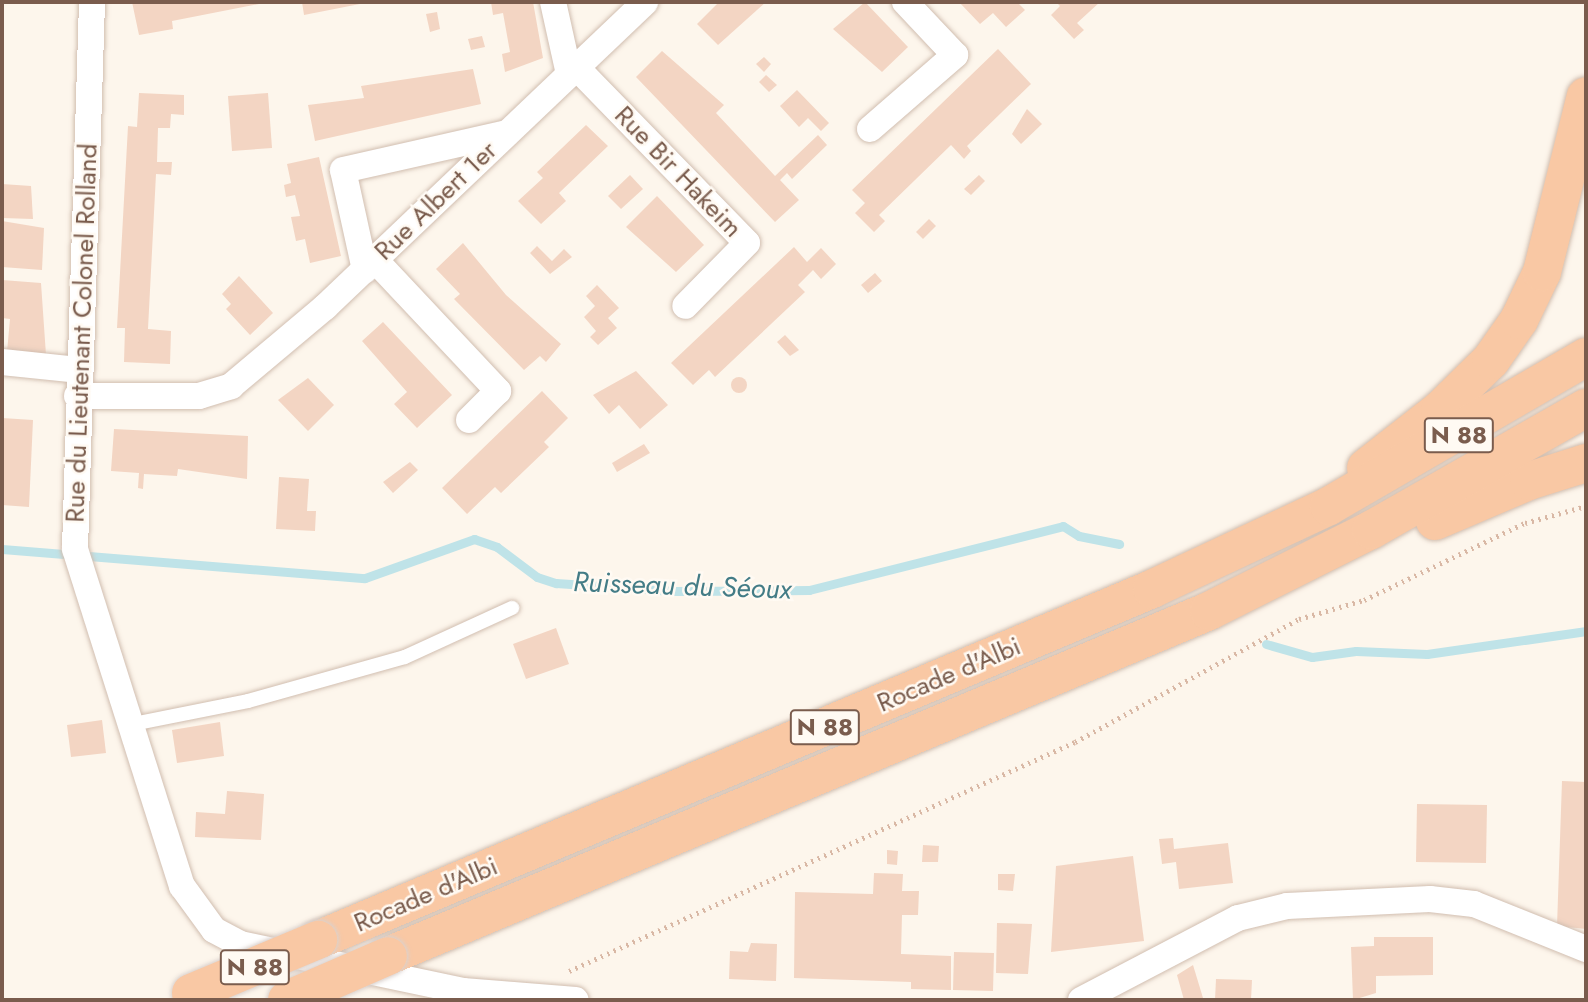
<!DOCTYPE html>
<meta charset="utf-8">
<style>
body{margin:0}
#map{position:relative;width:1588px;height:1002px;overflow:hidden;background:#fdf6ec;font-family:Jost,sans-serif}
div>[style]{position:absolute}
.stream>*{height:9px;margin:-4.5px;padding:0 4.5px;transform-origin:4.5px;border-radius:4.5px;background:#bfe3e8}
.building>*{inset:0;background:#f3d5c3}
.round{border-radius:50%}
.path>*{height:4.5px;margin-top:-2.25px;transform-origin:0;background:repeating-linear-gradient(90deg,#d9b8a5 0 2px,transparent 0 7px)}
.roads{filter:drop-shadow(0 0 2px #d1beb0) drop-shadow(0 0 2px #d1beb0)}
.service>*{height:14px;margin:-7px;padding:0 7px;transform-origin:7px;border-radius:7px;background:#fff}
.minor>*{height:26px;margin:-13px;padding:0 13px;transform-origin:13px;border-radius:13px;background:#fff}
.trunk>*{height:38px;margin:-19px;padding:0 19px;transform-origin:19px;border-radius:19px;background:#f9c8a4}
.bridges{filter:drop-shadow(0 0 2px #dad1cd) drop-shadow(0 0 2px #dad1cd)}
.trunk-bridge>*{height:38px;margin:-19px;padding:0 19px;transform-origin:19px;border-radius:19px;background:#f9c8a4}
span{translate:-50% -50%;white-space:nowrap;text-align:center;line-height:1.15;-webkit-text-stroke:5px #fffaf3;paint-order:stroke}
.shield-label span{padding:2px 5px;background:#fffaf3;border:2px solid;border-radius:5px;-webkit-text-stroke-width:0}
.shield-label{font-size:24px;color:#7a5c4d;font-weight:700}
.street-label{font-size:26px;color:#7a5c4d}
.water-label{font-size:28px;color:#437c86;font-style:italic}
.frame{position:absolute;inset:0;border:4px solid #7a5c4d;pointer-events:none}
</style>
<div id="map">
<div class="stream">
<div style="left:2px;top:549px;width:364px;rotate:4.6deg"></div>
<div style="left:365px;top:578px;width:116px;rotate:-19.7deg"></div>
<div style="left:474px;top:539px;width:24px;rotate:19deg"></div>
<div style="left:497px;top:547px;width:50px;rotate:36.9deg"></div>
<div style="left:537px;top:577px;width:20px;rotate:18deg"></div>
<div style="left:556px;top:583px;width:118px;rotate:3.9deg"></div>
<div style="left:674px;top:591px;width:135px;rotate:-0.4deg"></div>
<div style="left:809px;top:590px;width:262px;rotate:-14.1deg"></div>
<div style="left:1063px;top:526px;width:19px;rotate:32deg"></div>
<div style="left:1079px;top:536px;width:41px;rotate:11.3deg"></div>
<div style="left:1266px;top:644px;width:48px;rotate:15.8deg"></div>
<div style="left:1312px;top:657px;width:44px;rotate:-7.8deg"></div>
<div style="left:1356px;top:651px;width:71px;rotate:2.4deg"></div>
<div style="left:1427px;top:654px;width:161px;rotate:-8.2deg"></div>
</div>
<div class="building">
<div style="clip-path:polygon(132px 2px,264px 2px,264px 3px,172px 21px,173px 29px,139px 35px)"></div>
<div style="clip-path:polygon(302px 2px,365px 2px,365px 3px,304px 15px)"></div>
<div style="clip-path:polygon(491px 2px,533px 2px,543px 58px,505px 72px,502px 54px,510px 52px,503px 13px,493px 15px)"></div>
<div style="clip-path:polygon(719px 2px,766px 2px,718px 45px,697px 24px)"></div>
<div style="clip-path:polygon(865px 2px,908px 47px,882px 72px,833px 29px)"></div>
<div style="clip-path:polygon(959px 2px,1017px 2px,1025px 10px,1006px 27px,993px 13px,980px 24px)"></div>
<div style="clip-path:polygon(1056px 2px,1100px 2px,1077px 23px,1084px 30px,1074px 39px,1051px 15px,1060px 6px)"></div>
<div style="clip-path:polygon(437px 12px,440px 29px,430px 32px,426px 14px)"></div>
<div style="clip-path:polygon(482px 36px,485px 47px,471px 50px,468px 39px)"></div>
<div style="clip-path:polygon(998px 49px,1031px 84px,967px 146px,971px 151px,964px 159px,951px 145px,879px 215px,885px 221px,874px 232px,855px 213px,865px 203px,852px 190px)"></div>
<div style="clip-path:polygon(662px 51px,724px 105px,716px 113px,775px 176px,818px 135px,827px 145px,792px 179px,787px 173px,780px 180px,799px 200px,775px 222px,636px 77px)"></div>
<div style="clip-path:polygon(764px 57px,771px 64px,764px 72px,756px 64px)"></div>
<div style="clip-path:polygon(473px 69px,481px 104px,315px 141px,308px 105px,364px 98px,361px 86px)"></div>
<div style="clip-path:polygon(766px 75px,777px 85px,769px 92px,759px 82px)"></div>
<div style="clip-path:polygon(797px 90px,829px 123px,821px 131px,808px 118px,799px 127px,780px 106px)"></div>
<div style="clip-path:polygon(139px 93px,184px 95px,184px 115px,171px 114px,170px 128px,158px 128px,157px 162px,172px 162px,171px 175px,156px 174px,148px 329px,171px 331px,170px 364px,124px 362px,125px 328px,117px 328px,128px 126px,137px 127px)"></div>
<div style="clip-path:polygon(268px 93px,272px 148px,232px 151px,228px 96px)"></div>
<div style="clip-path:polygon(1027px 109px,1042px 124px,1021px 144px,1012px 134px)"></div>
<div style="clip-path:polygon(586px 125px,608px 146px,559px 193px,566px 201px,541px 224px,518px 201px,543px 178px,537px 172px)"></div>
<div style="clip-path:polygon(319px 157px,341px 256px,310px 263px,305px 239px,296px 241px,291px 217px,300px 216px,295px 195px,286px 197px,284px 185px,291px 183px,287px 164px)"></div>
<div style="clip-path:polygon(630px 175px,643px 189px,621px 209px,608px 196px)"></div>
<div style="clip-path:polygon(979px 175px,985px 181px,971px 195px,964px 189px)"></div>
<div style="clip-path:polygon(2px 184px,31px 186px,33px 219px,2px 218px)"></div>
<div style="clip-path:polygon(657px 196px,704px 245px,676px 272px,626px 227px)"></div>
<div style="clip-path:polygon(929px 219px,936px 226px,923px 239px,916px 232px)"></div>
<div style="clip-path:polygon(2px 221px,44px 228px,42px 270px,2px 267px)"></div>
<div style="clip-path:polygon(463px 243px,506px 295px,561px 344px,546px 362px,540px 356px,524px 370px,454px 299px,460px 294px,436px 269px)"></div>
<div style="clip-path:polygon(537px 246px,552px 261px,564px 249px,572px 257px,550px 274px,530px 253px)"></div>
<div style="clip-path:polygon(794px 247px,807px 262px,821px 248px,836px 264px,821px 279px,813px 270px,798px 285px,805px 292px,715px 377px,709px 370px,693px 385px,671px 363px)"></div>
<div style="clip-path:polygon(875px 273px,882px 281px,868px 293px,861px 285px)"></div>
<div style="clip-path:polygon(239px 276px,273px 313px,250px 335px,226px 309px,231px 304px,222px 294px)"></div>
<div style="clip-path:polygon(2px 280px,41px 283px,46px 355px,7px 352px,10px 319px,2px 318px)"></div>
<div style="clip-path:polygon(597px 285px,619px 308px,608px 318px,617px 328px,598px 345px,590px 337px,596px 331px,584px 317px,595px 306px,586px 296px)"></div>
<div style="clip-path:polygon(383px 322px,452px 395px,417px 428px,394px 404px,407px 392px,362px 341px)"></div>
<div style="clip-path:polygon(785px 335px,799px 350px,790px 356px,777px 342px)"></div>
<div style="clip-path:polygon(636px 371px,668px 405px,640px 429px,619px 405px,609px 414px,593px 395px)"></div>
<div class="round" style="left:731px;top:377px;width:16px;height:16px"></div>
<div style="clip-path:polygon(308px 378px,334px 405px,308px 431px,278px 400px)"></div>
<div style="clip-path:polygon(542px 391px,568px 418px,544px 442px,549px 447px,501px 493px,495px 487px,467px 514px,442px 488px)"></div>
<div style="clip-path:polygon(2px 418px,33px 420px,29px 507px,2px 505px)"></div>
<div style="clip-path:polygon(114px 429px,248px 436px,247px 479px,178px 469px,177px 476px,144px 474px,143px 489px,138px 488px,139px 473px,111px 471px)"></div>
<div style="clip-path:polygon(644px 444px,650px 453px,617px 472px,612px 463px)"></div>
<div style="clip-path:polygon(410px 462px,418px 470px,393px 493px,383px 482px)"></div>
<div style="clip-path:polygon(279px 477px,309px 479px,307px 511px,316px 511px,315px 531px,276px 529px)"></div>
<div style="clip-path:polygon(556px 628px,569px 664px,526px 679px,513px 644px)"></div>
<div style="clip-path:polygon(102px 720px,106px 753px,71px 757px,67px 725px)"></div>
<div style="clip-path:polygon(220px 722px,224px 756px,177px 763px,172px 730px)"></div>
<div style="clip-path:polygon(1562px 781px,1586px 782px,1586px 929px,1557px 926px)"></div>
<div style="clip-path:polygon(227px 791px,264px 794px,261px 840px,195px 837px,196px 812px,225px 814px)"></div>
<div style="clip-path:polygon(1417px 804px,1487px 805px,1486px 863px,1416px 862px)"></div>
<div style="clip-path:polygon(1173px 838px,1174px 849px,1228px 843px,1233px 883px,1179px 889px,1176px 862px,1162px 864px,1159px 839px)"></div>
<div style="clip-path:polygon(923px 845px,939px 846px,938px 862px,922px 862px)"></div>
<div style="clip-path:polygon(887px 850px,898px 851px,897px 865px,887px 864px)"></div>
<div style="clip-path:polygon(1133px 856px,1144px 941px,1051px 952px,1056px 866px)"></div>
<div style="clip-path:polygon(874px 873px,903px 874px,902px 891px,919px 891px,918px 915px,902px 915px,901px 954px,951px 956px,951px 990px,911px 989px,911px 982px,794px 978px,795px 892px,873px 894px)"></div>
<div style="clip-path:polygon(998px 874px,1015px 874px,1013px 891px,998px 890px)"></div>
<div style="clip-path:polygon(997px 923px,1032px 924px,1028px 974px,996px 973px)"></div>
<div style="clip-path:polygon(1374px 937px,1433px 937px,1433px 975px,1376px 976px,1376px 993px,1353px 1000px,1351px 947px,1374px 946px)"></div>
<div style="clip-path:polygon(751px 943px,777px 944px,776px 981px,729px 979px,730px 951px,748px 952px)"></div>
<div style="clip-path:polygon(954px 952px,994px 953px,993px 991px,953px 990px)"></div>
<div style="clip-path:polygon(1193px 965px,1203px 998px,1184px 1000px,1177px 975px)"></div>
<div style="clip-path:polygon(1216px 979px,1252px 980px,1251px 1000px,1215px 1000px)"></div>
</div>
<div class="path">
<div style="left:569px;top:971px;width:555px;rotate:-24.35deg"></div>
<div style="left:1075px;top:742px;width:256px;rotate:-28.8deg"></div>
<div style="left:1299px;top:619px;width:68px;rotate:-16.3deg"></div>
<div style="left:1364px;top:600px;width:178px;rotate:-25.6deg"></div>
<div style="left:1525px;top:523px;width:63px;rotate:-15.6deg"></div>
</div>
<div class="roads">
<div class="service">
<div style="left:128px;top:725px;width:122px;rotate:-11.3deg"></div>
<div style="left:248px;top:701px;width:163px;rotate:-15.7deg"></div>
<div style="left:405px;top:657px;width:118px;rotate:-24.6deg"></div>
</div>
<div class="minor">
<div style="left:92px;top:2px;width:547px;rotate:91.78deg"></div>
<div style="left:75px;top:549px;width:354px;rotate:72.4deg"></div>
<div style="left:182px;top:886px;width:54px;rotate:54deg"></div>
<div style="left:214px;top:930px;width:30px;rotate:28deg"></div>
<div style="left:240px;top:944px;width:228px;rotate:11.9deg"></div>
<div style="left:463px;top:991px;width:113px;rotate:4.6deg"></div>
<div style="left:553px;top:2px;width:74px;rotate:77.5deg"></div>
<div style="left:576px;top:67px;width:245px;rotate:45.8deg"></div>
<div style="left:747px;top:243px;width:88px;rotate:134.5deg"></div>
<div style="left:870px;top:129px;width:113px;rotate:-41deg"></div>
<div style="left:955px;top:55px;width:73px;rotate:-133.3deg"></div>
<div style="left:375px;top:260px;width:180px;rotate:46.8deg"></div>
<div style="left:498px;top:391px;width:41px;rotate:135deg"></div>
<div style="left:365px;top:270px;width:102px;rotate:-102.4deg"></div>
<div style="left:343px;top:170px;width:168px;rotate:-12.7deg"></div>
<div style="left:2px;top:362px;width:76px;rotate:6deg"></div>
<div style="left:77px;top:396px;width:122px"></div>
<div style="left:199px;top:396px;width:34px;rotate:-17deg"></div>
<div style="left:231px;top:386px;width:123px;rotate:-40deg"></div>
<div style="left:325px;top:307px;width:442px;rotate:-43.6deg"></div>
<div style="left:1081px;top:1000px;width:177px;rotate:-27.6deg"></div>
<div style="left:1238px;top:918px;width:50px;rotate:-13.8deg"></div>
<div style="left:1287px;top:906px;width:143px;rotate:-2.8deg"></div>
<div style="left:1430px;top:899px;width:44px;rotate:6.5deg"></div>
<div style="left:1474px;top:904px;width:121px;rotate:21.9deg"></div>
</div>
<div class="trunk">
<div style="left:1366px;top:468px;width:94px;rotate:-38.1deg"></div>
<div style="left:1440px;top:410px;width:71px;rotate:-44.4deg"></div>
<div style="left:1491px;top:360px;width:49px;rotate:-55deg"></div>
<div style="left:1519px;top:320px;width:53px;rotate:-64.4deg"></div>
<div style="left:1542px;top:272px;width:181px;rotate:-76deg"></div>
<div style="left:1435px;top:521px;width:102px;rotate:-23.1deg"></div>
<div style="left:1529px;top:481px;width:60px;rotate:-17.5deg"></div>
<div style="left:318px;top:940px;width:905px;rotate:-22.82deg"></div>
<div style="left:1152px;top:589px;width:195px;rotate:-25.1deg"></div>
<div style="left:1329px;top:506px;width:297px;rotate:-30.1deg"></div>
<div style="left:388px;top:956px;width:891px;rotate:-22.79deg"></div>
<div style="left:1209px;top:611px;width:181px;rotate:-26.6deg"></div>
<div style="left:1371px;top:530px;width:247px;rotate:-29.6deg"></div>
</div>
</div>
<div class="bridges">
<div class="trunk-bridge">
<div style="left:191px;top:993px;width:138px;rotate:-22.7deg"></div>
<div style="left:287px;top:1000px;width:110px;rotate:-23.5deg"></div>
</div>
</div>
<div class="shield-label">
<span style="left:1459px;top:435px">N 88</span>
<span style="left:825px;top:727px">N 88</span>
<span style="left:255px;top:967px">N 88</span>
</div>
<div class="street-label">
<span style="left:678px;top:172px;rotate:46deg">Rue Bir Hakeim</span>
<span style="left:436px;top:201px;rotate:-44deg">Rue Albert 1er</span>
<span style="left:82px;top:333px;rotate:-88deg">Rue du Lieutenant Colonel Rolland</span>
<span style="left:949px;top:675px;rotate:-23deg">Rocade d'Albi</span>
<span style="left:426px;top:895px;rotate:-23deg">Rocade d'Albi</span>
</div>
<div class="water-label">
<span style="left:682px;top:586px;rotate:2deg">Ruisseau du Séoux</span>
</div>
<div class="frame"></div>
</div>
